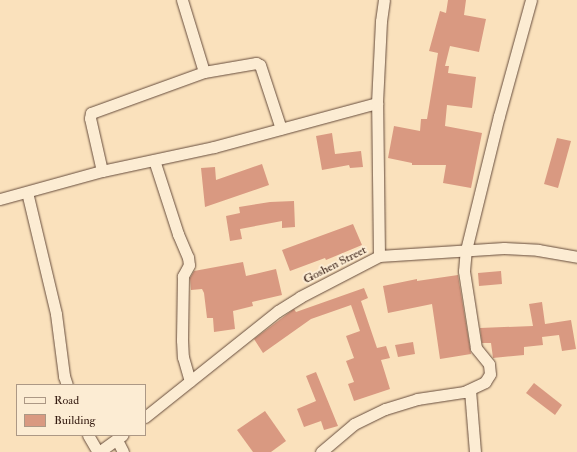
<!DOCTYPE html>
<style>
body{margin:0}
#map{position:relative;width:577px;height:452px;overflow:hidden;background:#fae1bc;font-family:"IM FELL Double Pica",serif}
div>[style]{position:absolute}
.building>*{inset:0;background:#d99981}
.roads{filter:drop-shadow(0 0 1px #664c3c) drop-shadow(0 0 1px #664c3c)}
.minor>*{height:11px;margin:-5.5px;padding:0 5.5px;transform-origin:5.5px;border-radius:5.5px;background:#fcecd3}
span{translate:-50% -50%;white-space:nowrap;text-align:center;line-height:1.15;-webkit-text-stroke:4px #fcecd3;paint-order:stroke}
.street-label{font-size:12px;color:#341b11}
.legend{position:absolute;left:16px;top:384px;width:130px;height:52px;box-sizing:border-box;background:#fcecd3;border:1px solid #ac9885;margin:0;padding:5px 7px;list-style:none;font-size:12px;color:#341b11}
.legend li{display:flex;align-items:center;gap:8px;height:20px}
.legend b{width:20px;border:1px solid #ac9885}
</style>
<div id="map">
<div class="building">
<div style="clip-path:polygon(448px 0,466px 0,464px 15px,486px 19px,479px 52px,450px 46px,445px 66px,449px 66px,448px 73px,476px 77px,472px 108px,447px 105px,445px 126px,482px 133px,471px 188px,443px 183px,446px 165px,412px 165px,412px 163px,388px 158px,394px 126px,420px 131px,421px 119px,427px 119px,438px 53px,429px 51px,440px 11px,446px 13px)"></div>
<div style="clip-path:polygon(332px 133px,335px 154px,361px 151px,363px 167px,350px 168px,349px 165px,322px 170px,316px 136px)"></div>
<div style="clip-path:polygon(557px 138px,571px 141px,558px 188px,544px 184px)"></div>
<div style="clip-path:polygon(262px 164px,269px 185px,205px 207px,201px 168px,215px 167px,216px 180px)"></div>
<div style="clip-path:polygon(294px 201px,295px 227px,282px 228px,282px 221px,240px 229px,242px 239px,230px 241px,226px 216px,240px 213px,239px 207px,270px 202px)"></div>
<div style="clip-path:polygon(353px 224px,362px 245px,326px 260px,325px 258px,290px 271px,282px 250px)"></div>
<div style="clip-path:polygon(243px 262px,246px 276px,276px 269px,282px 295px,252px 302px,253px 306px,233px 311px,235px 329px,214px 332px,213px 318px,207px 318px,204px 293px,202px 289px,191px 290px,190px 278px,194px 271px)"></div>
<div style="clip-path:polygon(501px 271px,502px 284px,479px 286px,478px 273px)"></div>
<div style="clip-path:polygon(458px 275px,471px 354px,440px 359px,432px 304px,388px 313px,383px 286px,417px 279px,417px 281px)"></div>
<div style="clip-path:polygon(364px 288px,368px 298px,361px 301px,377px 348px,386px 346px,390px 358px,381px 360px,390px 389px,354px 401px,348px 384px,354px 382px,346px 361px,354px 358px,346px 336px,360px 331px,351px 305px,311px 319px,263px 353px,254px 339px,294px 309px,296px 312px)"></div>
<div style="clip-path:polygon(542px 302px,545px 324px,571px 320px,576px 349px,562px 351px,559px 335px,542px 337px,543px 345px,524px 347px,524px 355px,493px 358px,491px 343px,482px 343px,480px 328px,533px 326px,529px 304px)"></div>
<div style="clip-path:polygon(413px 342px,415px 354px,398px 357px,395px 345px)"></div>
<div style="clip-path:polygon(316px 372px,338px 426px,324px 430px,321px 421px,304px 427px,297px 409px,316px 401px,306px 376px)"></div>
<div style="clip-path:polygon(534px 383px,562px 405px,555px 415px,526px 393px)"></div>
<div style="clip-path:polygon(265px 411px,286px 441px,271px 452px,253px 452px,237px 430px)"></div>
</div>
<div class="roads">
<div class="minor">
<div style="left:182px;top:0;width:75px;rotate:73deg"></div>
<div style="left:154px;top:160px;width:78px;rotate:72deg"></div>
<div style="left:178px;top:234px;width:25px;rotate:67deg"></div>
<div style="left:188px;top:257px;width:8px;rotate:83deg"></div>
<div style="left:189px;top:265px;width:13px;rotate:119deg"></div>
<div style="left:183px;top:276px;width:64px;rotate:90.9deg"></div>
<div style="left:182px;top:340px;width:17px;rotate:87deg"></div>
<div style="left:183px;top:357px;width:25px;rotate:74deg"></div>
<div style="left:102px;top:171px;width:54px;rotate:-102.8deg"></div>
<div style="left:90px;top:118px;width:5px;rotate:-79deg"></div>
<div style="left:91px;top:113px;width:120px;rotate:-19.9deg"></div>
<div style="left:204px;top:72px;width:53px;rotate:-9.8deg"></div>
<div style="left:256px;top:63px;width:4px;rotate:27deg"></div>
<div style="left:260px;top:65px;width:67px;rotate:71.8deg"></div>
<div style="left:27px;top:192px;width:125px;rotate:76.6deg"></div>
<div style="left:56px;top:314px;width:63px;rotate:82.6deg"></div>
<div style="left:64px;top:376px;width:9px;rotate:72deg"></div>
<div style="left:0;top:199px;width:106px;rotate:-15.4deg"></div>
<div style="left:102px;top:171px;width:115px;rotate:-12.1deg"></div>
<div style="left:214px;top:147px;width:169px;rotate:-15.1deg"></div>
<div style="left:379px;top:256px;width:153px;rotate:-90.7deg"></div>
<div style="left:377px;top:103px;width:82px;rotate:-87.2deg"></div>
<div style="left:381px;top:21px;width:21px;rotate:-82deg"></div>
<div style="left:470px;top:390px;width:62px;rotate:85.4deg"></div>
<div style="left:145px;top:417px;width:170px;rotate:-38.6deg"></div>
<div style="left:278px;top:311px;width:26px;rotate:-32deg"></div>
<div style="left:300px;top:297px;width:89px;rotate:-27.4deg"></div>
<div style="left:379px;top:256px;width:125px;rotate:-3.7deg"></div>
<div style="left:504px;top:248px;width:34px;rotate:3deg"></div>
<div style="left:538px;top:250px;width:40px;rotate:10deg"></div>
<div style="left:88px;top:435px;width:20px;rotate:60deg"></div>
<div style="left:117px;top:440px;width:13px;rotate:63deg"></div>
<div style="left:99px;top:452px;width:29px;rotate:-36deg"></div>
<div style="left:321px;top:452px;width:43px;rotate:-40.3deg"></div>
<div style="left:354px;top:424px;width:34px;rotate:-26deg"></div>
<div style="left:385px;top:409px;width:34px;rotate:-17deg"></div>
<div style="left:417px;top:399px;width:48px;rotate:-8.5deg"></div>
<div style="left:464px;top:392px;width:23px;rotate:-25deg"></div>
<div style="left:485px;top:382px;width:9px;rotate:-58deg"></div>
<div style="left:490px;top:374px;width:10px;rotate:-96deg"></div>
<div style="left:489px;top:364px;width:21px;rotate:-129deg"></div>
<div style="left:476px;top:348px;width:78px;rotate:-98.9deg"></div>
<div style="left:464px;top:271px;width:21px;rotate:-85deg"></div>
<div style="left:466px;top:250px;width:138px;rotate:-76.2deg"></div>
<div style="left:499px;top:116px;width:120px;rotate:-74.6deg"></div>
</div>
</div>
<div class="street-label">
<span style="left:335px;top:265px;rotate:-27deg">Goshen Street</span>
</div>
<ul class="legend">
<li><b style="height:5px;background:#fcecd3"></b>Road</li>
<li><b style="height:11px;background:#d99981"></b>Building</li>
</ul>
</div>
